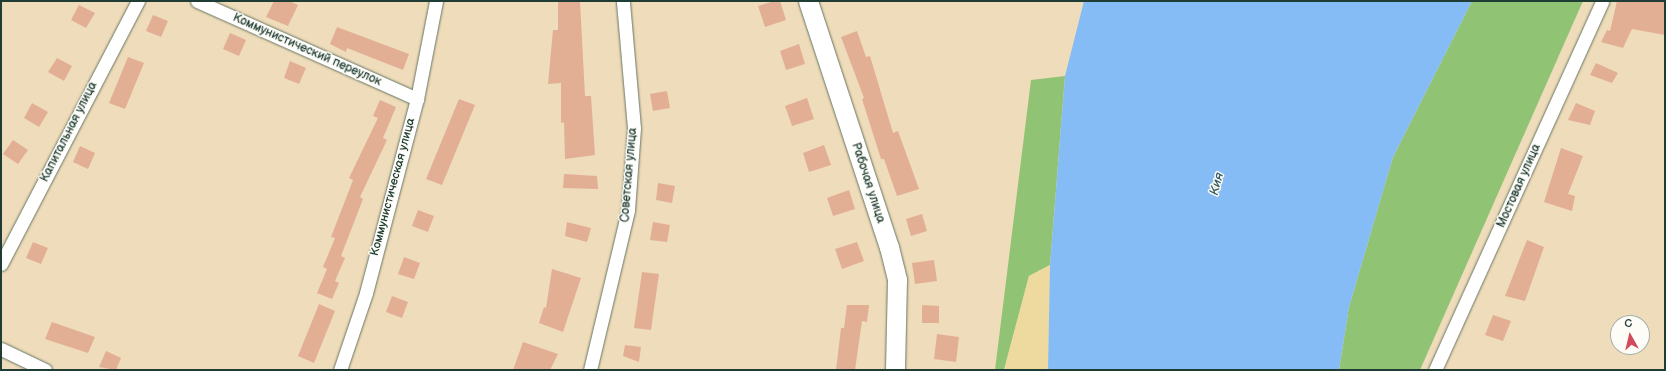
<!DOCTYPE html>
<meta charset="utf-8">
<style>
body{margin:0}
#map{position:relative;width:1666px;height:371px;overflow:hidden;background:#efdcba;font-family:"Balsamiq Sans",sans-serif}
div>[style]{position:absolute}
.green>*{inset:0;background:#91c374}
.sand>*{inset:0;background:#eeda9e}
.water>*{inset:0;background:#86bcf5}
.building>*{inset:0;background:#e2af95}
.roads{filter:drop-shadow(0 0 1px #687563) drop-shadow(0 0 1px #687563)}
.minor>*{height:13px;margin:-6.5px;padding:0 6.5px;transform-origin:6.5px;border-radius:6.5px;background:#fff}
.secondary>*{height:19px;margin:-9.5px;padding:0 9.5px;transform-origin:9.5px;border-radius:9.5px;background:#fff}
span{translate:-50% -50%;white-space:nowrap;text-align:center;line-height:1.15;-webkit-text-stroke:3px #fdfcf7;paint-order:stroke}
.street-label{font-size:12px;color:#1f3d34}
.water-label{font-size:13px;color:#395d64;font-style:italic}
.frame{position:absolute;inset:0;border:2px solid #1f3d34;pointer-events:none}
.north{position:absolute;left:1610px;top:315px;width:40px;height:40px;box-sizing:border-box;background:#fdfcf7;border:1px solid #a4b0a9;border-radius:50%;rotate:352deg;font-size:11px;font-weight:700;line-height:16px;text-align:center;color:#1f3d34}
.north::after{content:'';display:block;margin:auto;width:14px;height:18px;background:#d1495b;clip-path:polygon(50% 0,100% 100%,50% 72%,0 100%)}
</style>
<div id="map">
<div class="green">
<div style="clip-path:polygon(1472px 1px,1583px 1px,1420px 370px,1339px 370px,1349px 307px,1393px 157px)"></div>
<div style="clip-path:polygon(1065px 76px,1050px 265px,1029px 276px,1004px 370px,995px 370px,1031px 80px)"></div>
</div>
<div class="sand">
<div style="clip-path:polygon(1050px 265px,1048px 370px,1004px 370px,1029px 276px)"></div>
</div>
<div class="water">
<div style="clip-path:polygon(1084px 1px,1472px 1px,1393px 157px,1349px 307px,1339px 370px,1048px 370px,1050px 265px,1065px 76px)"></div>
</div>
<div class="building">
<div style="clip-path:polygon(274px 1px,289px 1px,298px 5px,288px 26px,266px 17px)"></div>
<div style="clip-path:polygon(558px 1px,580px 1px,585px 96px,591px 96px,595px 155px,565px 159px,564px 122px,561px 123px,561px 83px,548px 84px,553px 30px,558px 30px)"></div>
<div style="clip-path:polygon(774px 1px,780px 1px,786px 20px,765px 27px,758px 6px)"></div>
<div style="clip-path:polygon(1617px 1px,1665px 1px,1665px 35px,1632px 29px,1623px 48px,1601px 42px,1607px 30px,1610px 31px)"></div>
<div style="clip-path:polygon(79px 5px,95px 13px,86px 28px,71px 20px)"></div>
<div style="clip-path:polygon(153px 15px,168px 21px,161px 37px,146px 31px)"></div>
<div style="clip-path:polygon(337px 27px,409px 54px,403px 70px,347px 48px,346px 52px,330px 44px)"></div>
<div style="clip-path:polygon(857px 31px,866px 57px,870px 56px,893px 133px,898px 131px,919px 189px,897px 196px,884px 159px,881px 159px,862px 99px,864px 98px,841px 37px)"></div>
<div style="clip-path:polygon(230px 33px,246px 40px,239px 56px,223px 49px)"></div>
<div style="clip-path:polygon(799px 44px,805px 64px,786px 70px,780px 51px)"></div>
<div style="clip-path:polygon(128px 57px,144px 63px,125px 109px,109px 103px)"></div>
<div style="clip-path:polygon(57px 58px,72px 66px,64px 81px,48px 72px)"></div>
<div style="clip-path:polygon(290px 61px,306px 68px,299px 84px,284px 78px)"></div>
<div style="clip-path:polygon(1596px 63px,1618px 73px,1612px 83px,1590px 75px)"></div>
<div style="clip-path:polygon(667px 91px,670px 108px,653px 111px,650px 94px)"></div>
<div style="clip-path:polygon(807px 98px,814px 119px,792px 126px,785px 106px)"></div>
<div style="clip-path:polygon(459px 99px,475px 105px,442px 185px,426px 179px)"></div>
<div style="clip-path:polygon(380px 100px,396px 107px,383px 138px,387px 140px,360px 197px,363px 199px,341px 256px,345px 258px,335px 281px,339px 283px,332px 299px,317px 293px,327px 269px,323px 267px,335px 238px,331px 237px,353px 180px,349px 178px,378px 118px,373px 116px)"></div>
<div style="clip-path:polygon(32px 103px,48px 112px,39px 127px,24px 118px)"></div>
<div style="clip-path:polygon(1576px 103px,1595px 111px,1590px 125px,1568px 120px)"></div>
<div style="clip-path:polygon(13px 140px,28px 150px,18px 164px,3px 154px)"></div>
<div style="clip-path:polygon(824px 145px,831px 165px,809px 172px,803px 153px)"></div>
<div style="clip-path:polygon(80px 146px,95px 153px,88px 169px,73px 162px)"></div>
<div style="clip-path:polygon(1561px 148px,1583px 156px,1568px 194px,1575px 196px,1572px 211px,1544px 202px)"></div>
<div style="clip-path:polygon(564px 174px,597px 176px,598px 189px,563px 188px)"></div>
<div style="clip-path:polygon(658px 183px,675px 186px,672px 203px,656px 200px)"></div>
<div style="clip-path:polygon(849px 190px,855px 209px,833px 216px,827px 198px)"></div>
<div style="clip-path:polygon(418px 210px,434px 216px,428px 232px,412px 226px)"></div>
<div style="clip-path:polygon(922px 214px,927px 231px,911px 236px,906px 219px)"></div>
<div style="clip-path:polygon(567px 222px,591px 228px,587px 242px,565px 236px)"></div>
<div style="clip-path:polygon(653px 222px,670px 225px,667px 242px,650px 240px)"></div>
<div style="clip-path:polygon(1527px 240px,1544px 247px,1525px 301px,1505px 296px)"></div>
<div style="clip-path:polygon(33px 242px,48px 248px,41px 264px,26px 258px)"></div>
<div style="clip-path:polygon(857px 242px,864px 261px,842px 269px,835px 249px)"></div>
<div style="clip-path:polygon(404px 257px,420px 263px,414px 279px,398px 274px)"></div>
<div style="clip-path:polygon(934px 260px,937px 281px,915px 284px,912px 263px)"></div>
<div style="clip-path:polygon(552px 269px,581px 278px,563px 332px,539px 323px,544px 307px,546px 308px)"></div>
<div style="clip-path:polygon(642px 272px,659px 274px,651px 330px,634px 328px)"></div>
<div style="clip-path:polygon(392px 296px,408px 302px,402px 318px,386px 312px)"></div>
<div style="clip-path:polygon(319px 304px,335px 311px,314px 363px,298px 356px)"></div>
<div style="clip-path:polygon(847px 305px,869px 305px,867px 322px,862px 321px,855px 370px,836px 370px,841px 328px,844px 328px)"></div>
<div style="clip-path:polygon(922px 305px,939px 306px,939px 323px,922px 323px)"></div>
<div style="clip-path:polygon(1493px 315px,1511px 321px,1503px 341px,1485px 335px)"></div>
<div style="clip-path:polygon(52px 322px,95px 337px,88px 353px,45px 339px)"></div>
<div style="clip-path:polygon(937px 334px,959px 337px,956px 362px,934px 359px)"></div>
<div style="clip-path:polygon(523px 342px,558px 354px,550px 370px,513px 370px)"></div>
<div style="clip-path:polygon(625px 345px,641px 347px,639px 362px,623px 356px)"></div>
<div style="clip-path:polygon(106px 351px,121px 358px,116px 370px,99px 367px)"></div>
</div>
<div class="roads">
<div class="minor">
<div style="left:197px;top:1px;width:241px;rotate:24deg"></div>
<div style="left:1px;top:264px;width:297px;rotate:-62.5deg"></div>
<div style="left:1px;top:349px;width:49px;rotate:25.5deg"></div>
<div style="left:340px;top:370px;width:81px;rotate:-71.3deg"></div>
<div style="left:366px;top:293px;width:201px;rotate:-75.3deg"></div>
<div style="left:417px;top:99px;width:100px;rotate:-79deg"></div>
<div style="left:590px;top:370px;width:164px;rotate:-76.6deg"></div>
<div style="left:628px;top:210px;width:82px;rotate:-85.8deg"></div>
<div style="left:634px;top:128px;width:127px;rotate:-95deg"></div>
<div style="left:1435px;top:370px;width:405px;rotate:-65.6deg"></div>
</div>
<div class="secondary">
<div style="left:808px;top:1px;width:259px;rotate:71.8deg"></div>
<div style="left:889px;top:247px;width:34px;rotate:76deg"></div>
<div style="left:897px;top:280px;width:90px;rotate:91.3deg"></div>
</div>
</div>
<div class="street-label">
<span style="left:307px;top:50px;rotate:24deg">Коммунистический переулок</span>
<span style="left:69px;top:132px;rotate:-63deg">Капитальная улица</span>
<span style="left:629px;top:175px;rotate:-85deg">Советская улица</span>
<span style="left:868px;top:183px;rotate:72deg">Рабочая улица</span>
<span style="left:1519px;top:186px;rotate:-66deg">Мостовая улица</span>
<span style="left:393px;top:187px;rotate:-75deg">Коммунистическая улица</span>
</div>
<div class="water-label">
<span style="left:1217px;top:184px;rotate:-75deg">Кия</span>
</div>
<div class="frame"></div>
<div class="north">С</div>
</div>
